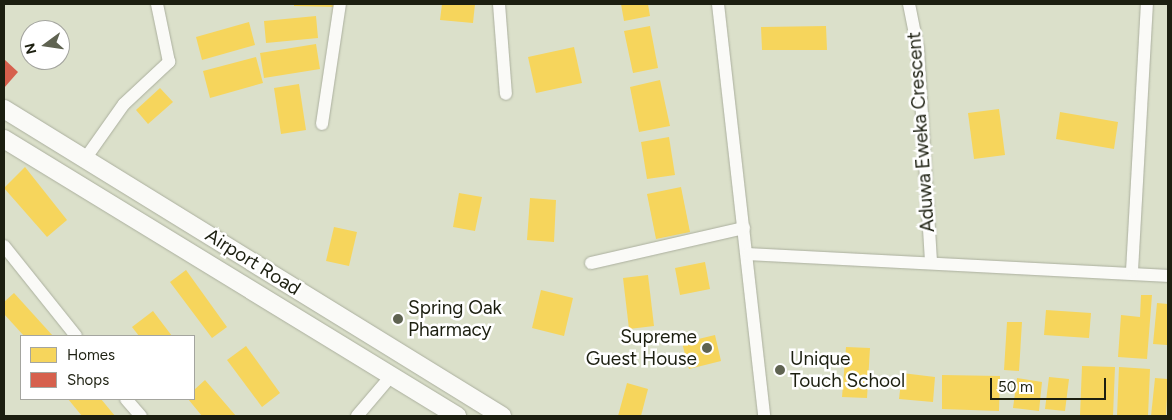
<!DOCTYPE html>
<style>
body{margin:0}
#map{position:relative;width:1172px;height:420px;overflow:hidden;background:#dbe0ca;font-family:Figtree,sans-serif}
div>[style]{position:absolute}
.homes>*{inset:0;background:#f6d55c}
.shops>*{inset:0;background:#d6604d}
.roads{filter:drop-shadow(0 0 1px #abaf9e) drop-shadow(0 0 1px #abaf9e)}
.street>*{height:12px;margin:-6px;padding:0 6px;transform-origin:6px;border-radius:6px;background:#fafaf7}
.secondary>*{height:18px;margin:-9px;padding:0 9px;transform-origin:9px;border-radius:9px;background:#fafaf7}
.dots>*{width:14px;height:14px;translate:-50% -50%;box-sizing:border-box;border:2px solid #fff;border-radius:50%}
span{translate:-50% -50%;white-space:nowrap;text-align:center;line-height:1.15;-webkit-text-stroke:5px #fff;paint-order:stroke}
.street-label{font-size:19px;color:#1c1f10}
.poi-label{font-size:19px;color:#1c1f10}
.left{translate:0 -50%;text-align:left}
.right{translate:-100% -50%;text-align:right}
.frame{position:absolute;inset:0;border:5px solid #1c1f10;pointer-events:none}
.legend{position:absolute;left:20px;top:335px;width:175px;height:65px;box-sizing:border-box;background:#fff;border:1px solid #a4a59f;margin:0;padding:6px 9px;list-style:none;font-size:15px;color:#1c1f10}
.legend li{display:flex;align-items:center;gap:10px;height:25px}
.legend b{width:25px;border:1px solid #a4a59f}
.north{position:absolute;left:20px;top:20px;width:50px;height:50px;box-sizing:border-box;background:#fff;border:1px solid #a4a59f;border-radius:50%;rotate:256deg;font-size:14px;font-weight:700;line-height:20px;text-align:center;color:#1c1f10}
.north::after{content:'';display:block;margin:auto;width:18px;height:22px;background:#5f6351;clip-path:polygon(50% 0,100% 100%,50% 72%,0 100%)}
.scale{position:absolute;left:990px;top:378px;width:116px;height:22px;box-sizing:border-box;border:2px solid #1c1f10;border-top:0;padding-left:6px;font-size:15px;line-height:18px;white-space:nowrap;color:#1c1f10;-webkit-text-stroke:4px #fff;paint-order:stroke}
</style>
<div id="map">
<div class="homes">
<div style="clip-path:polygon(294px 4px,334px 4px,334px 7px,294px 6px)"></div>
<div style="clip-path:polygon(442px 4px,475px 4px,473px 23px,440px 20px)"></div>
<div style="clip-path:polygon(621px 4px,648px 4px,650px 16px,624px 21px)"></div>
<div style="clip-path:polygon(316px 16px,318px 38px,266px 43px,264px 21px)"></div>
<div style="clip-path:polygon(249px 22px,255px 45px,202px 60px,196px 37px)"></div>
<div style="clip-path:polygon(650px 26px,658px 68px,633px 73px,624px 31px)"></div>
<div style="clip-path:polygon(826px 26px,827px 50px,762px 50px,761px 27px)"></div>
<div style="clip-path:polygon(316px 44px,320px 69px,264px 78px,260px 53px)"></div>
<div style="clip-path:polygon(574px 47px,582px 83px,536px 93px,528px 57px)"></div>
<div style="clip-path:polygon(256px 57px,263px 83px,210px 98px,203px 71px)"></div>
<div style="clip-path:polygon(660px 80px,670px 126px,639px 132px,630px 87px)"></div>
<div style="clip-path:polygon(299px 84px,306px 130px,281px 134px,274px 88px)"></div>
<div style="clip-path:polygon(160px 88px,173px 102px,148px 124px,136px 110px)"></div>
<div style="clip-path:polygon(999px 109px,1005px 155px,974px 159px,968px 113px)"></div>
<div style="clip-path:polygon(1060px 112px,1118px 122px,1114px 149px,1056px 139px)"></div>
<div style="clip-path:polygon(669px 137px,675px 175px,647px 179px,641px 142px)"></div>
<div style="clip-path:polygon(25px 167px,67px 220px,47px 237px,4px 188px)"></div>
<div style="clip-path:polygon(681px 187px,690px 232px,656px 239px,647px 194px)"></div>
<div style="clip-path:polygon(459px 193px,482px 197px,475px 231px,453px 227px)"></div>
<div style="clip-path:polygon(530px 198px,556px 200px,554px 242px,527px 240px)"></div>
<div style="clip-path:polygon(334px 227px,357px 232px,349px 266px,326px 261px)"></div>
<div style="clip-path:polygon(705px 262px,710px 289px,680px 295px,675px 268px)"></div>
<div style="clip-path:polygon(186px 270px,227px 327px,212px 338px,170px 282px)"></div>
<div style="clip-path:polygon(648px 275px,654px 326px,629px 329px,623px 278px)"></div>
<div style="clip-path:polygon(541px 290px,573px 298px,564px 336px,532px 328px)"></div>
<div style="clip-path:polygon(14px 293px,53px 336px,24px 336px,4px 314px,4px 302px)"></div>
<div style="clip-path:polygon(1141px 295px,1152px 295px,1147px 359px,1118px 357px,1121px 315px,1140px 317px)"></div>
<div style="clip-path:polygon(1157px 303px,1168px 304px,1167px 345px,1153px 344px)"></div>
<div style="clip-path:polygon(1046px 310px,1091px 313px,1089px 338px,1044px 335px)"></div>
<div style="clip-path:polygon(153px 311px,172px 336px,139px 336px,132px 327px)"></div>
<div style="clip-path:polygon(1007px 322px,1022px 322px,1019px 371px,1004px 370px)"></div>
<div style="clip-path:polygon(715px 335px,721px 361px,689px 369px,682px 343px)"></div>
<div style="clip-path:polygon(246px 346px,280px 393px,262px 407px,227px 360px)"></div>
<div style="clip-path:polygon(846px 347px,870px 348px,867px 398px,842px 397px)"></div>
<div style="clip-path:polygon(1082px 366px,1115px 367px,1113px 416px,1080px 416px)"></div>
<div style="clip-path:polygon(1119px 367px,1150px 369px,1148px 416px,1117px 416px)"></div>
<div style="clip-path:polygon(902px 373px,935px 377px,933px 402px,899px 399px)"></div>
<div style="clip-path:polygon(942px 375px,1000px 376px,999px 411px,942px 409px)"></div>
<div style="clip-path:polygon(1049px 377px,1069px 379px,1065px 411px,1045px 409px)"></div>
<div style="clip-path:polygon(1017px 378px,1042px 382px,1039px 411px,1013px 408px)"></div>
<div style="clip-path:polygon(1155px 378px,1168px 379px,1166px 416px,1151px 416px)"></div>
<div style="clip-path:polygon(205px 380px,236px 416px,202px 416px,188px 399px,194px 399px,194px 390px)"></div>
<div style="clip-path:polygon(627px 383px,648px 389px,641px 416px,618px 416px)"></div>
<div style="clip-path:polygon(68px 399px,101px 399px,115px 416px,82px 416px)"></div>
</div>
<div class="shops">
<div style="clip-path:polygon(4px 59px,18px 72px,4px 88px)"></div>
</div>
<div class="roads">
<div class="street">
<div style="left:499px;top:4px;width:90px;rotate:85.6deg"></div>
<div style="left:718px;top:4px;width:415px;rotate:83.6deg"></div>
<div style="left:909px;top:4px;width:46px;rotate:78.7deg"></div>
<div style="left:918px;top:49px;width:212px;rotate:86.5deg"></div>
<div style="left:322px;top:124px;width:121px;rotate:-81.5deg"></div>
<div style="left:85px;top:159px;width:67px;rotate:-54.7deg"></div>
<div style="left:124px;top:104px;width:62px;rotate:-43deg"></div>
<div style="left:169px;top:62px;width:59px;rotate:-101.7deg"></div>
<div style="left:4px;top:246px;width:115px;rotate:51.3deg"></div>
<div style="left:748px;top:254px;width:421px;rotate:3deg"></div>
<div style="left:591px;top:263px;width:157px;rotate:-12.9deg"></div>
<div style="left:1132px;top:271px;width:267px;rotate:-86.8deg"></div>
<div style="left:126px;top:399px;width:23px;rotate:49deg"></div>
<div style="left:357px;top:416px;width:52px;rotate:-49.6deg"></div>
</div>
<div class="secondary">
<div style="left:4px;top:109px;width:585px;rotate:31.65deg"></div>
<div style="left:4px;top:139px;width:531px;rotate:31.44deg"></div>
</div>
</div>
<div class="dots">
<div style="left:398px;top:319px;background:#5f6351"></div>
<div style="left:707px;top:348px;background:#5f6351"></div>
<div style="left:780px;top:370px;background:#5f6351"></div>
</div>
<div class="street-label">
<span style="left:921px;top:132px;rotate:-94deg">Aduwa Eweka Crescent</span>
<span style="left:253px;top:262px;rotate:32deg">Airport Road</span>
</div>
<div class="poi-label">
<span class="left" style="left:408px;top:319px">Spring Oak<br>Pharmacy</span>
<span class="right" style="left:697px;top:348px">Supreme<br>Guest House</span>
<span class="left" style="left:790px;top:370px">Unique<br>Touch School</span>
</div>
<div class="frame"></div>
<ul class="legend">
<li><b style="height:14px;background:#f6d55c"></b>Homes</li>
<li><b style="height:14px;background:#d6604d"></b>Shops</li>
</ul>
<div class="north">N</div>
<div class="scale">50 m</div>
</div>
